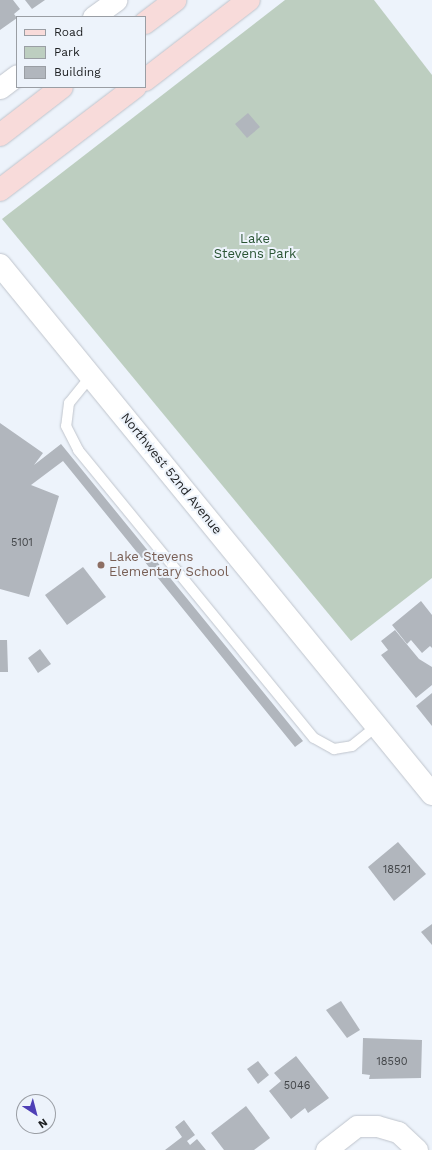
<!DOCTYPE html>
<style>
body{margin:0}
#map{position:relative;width:432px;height:1150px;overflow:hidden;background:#edf3fb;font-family:"Work Sans",sans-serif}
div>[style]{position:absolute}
.green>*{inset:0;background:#bdcec0}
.building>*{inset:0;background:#b1b6bd}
.roads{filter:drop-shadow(0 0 1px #bfc4cc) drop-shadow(0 0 1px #bfc4cc)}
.service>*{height:10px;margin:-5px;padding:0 5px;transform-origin:5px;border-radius:5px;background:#fff}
.minor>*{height:21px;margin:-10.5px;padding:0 10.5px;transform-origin:10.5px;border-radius:10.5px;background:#fff}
.tertiary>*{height:22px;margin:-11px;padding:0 11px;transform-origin:11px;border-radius:11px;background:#fff}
.primary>*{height:22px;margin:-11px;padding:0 11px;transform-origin:11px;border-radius:11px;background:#f8dbda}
.dots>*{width:11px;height:11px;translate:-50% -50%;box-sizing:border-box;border:2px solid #edf3fb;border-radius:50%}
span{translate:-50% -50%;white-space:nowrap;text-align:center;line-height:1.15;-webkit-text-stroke:4px #edf3fb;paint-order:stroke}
.number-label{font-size:11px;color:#424548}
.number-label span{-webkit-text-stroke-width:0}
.park-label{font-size:13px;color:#2b5535}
.street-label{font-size:13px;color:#1d1f21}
.education-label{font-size:13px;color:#785e54}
.left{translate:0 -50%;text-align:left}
.legend{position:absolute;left:16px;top:16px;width:130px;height:72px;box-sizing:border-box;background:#edf3fb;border:1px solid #9a9ea4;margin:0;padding:5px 7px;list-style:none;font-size:12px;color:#1d1f21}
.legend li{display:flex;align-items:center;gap:8px;height:20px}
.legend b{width:20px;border:1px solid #9a9ea4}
.north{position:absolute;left:16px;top:1094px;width:40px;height:40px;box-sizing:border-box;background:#edf3fb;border:1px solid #9a9ea4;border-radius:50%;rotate:144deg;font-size:11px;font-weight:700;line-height:16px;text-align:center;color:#1d1f21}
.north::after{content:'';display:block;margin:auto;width:14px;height:18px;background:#4e3fb6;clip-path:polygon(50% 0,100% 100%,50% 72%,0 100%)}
</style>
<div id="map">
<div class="green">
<div style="clip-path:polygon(285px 0,374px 0,432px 75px,432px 578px,351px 641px,2px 219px)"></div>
</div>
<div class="building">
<div style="clip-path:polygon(0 0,13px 0,20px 9px,14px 14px,17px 18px,0 30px)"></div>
<div style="clip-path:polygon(25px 0,45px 0,32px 9px)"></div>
<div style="clip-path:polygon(248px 113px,260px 127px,247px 138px,235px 124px)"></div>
<div style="clip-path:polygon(0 423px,43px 453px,34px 465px,61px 444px,303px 741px,295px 747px,63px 461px,31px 485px,59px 496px,29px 597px,0 589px)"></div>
<div style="clip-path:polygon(83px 567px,106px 597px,67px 625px,45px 595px)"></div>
<div style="clip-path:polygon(421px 601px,432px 615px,432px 648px,430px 646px,422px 653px,411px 640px,407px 644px,392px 625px)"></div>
<div style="clip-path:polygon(395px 630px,419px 659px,432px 667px,432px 685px,416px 698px,381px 655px,388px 650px,381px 641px)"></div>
<div style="clip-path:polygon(0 640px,7px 640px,8px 672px,0 672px)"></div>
<div style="clip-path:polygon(40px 649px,51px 664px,38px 673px,28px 658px)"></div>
<div style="clip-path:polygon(432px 693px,432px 726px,416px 706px)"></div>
<div style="clip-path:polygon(398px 842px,426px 874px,394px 901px,368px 867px)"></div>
<div style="clip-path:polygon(432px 924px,432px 945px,421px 932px)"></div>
<div style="clip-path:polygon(341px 1001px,360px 1030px,347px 1038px,326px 1010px)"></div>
<div style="clip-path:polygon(363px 1038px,422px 1040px,421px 1078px,369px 1079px,370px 1075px,362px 1074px)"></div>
<div style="clip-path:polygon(296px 1056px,329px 1098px,308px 1113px,305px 1108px,291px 1119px,269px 1091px,281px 1081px,274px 1073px)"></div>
<div style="clip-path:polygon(258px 1061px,269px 1075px,258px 1084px,247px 1069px)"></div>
<div style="clip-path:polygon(246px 1106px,270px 1138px,254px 1150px,224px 1150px,211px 1133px)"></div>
<div style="clip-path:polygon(184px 1120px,195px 1135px,187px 1141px,190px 1145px,197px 1139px,206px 1150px,165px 1150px,182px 1137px,175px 1127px)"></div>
</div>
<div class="roads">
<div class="service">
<div style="left:91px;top:376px;width:35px;rotate:129deg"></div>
<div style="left:69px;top:403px;width:23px;rotate:97deg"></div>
<div style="left:66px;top:426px;width:27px;rotate:63deg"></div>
<div style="left:78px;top:450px;width:372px;rotate:50.7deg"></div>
<div style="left:314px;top:738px;width:23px;rotate:29deg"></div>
<div style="left:334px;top:749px;width:18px;rotate:-9deg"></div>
<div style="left:352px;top:746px;width:32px;rotate:-39deg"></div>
</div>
<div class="minor">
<div style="left:93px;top:17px;width:29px;rotate:-36deg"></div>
<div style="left:0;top:88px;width:21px;rotate:-37deg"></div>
<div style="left:326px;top:1150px;width:39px;rotate:-38deg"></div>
<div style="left:357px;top:1126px;width:20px"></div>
<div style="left:377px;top:1126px;width:22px;rotate:16deg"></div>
<div style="left:398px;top:1132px;width:26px;rotate:43deg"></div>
</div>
<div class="tertiary">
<div style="left:0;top:265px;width:683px;rotate:50.76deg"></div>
</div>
<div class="primary">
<div style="left:145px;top:23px;width:38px;rotate:-37deg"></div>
<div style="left:145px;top:80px;width:131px;rotate:-37.6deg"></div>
<div style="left:0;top:135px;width:78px;rotate:-37.7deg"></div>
<div style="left:0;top:190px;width:170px;rotate:-37.3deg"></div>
</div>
</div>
<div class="dots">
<div style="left:101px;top:565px;background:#8d6e63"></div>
</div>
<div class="number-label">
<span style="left:22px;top:543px">5101</span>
<span style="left:397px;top:870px">18521</span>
<span style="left:392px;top:1062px">18590</span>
<span style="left:297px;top:1086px">5046</span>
</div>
<div class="park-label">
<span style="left:255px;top:247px">Lake<br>Stevens Park</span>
</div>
<div class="street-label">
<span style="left:171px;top:474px;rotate:51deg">Northwest 52nd Avenue</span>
</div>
<div class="education-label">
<span class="left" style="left:109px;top:565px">Lake Stevens<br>Elementary School</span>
</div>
<ul class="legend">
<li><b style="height:5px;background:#f8dbda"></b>Road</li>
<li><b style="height:11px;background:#bdcec0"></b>Park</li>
<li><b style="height:11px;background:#b1b6bd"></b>Building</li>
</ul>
<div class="north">N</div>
</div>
